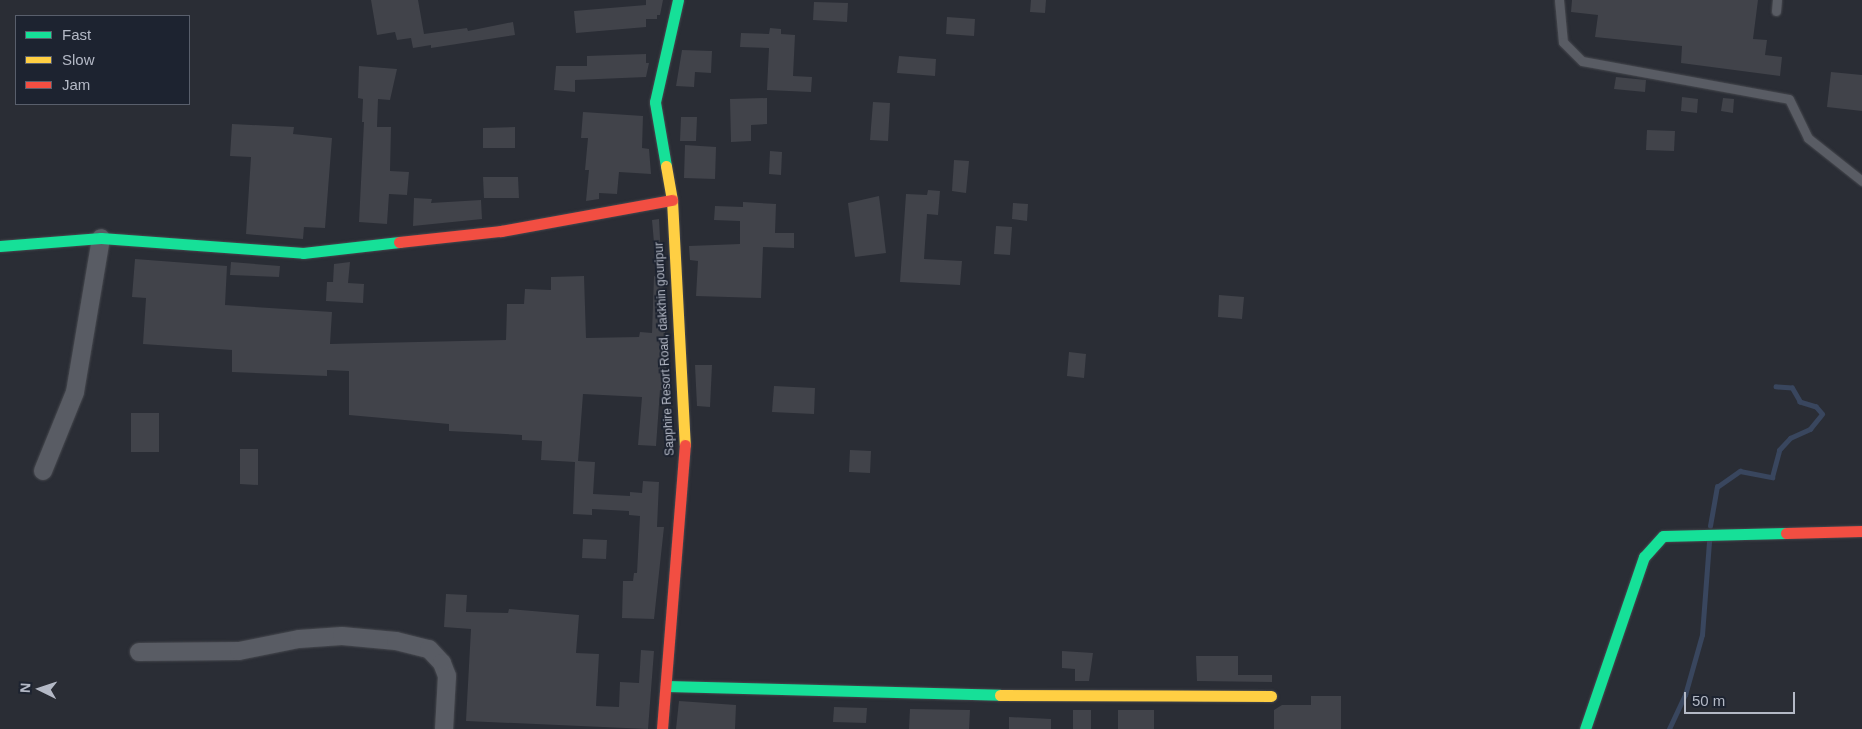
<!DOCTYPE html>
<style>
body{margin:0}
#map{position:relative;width:1862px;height:729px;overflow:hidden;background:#2a2d35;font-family:Arial,sans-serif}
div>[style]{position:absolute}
.stream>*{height:4.5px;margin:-2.25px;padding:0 2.25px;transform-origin:2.25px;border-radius:2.25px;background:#39465e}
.building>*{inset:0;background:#41434a}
.roads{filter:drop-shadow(0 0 1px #46484e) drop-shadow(0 0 1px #46484e)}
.lane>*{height:9px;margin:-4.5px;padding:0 4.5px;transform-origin:4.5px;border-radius:4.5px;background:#595c64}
.street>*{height:18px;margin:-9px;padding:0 9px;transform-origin:9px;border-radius:9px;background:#595c64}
.fast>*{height:11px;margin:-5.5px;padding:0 5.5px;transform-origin:5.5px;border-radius:5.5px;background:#16e098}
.slow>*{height:11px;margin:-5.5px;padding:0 5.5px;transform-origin:5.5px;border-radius:5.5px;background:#ffcf43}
.jam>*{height:11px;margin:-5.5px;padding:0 5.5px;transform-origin:5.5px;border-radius:5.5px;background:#f24e42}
span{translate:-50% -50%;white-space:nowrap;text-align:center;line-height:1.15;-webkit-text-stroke:4px #1d2330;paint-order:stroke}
.street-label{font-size:12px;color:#b4b9c6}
.legend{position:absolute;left:15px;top:15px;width:175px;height:90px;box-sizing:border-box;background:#1d2330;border:1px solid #595f6c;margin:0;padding:6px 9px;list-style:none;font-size:15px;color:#b4b9c6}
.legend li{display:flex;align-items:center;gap:10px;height:25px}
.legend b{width:25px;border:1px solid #595f6c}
.north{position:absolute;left:15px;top:664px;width:50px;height:50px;-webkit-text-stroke:4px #1d2330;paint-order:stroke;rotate:274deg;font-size:14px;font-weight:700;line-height:20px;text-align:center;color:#b4b9c6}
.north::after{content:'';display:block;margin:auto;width:18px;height:22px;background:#b4b9c6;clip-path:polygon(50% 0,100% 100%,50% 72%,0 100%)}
.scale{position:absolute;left:1684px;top:692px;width:111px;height:22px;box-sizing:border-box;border:2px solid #b4b9c6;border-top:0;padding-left:6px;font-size:15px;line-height:18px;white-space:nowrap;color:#b4b9c6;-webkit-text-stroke:4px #1d2330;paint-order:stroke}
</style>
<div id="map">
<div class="stream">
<div style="left:1710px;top:526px;width:40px;rotate:-80deg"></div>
<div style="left:1717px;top:487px;width:28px;rotate:-35deg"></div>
<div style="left:1740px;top:471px;width:33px;rotate:11deg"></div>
<div style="left:1772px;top:477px;width:28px;rotate:-75deg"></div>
<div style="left:1779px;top:450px;width:16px;rotate:-47deg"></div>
<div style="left:1790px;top:438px;width:22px;rotate:-24deg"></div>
<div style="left:1810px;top:429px;width:19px;rotate:-51deg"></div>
<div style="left:1822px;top:414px;width:9px;rotate:-131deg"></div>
<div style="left:1816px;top:407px;width:17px;rotate:-163deg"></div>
<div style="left:1800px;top:402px;width:16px;rotate:-120deg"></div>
<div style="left:1792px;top:388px;width:16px;rotate:-176deg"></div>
<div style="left:1669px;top:729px;width:38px;rotate:-65deg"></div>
<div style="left:1685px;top:695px;width:62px;rotate:-74.2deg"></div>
<div style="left:1702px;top:635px;width:94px;rotate:-85.7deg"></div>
</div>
<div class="building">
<div style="clip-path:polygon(371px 0,418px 0,424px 34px,467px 28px,468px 31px,513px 22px,515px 35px,431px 48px,431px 45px,413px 48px,411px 38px,397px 40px,395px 32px,377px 35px)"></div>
<div style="clip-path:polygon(646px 0,663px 0,660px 15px,657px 15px,657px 19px,646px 19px,646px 27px,576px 33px,574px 11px,646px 5px)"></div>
<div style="clip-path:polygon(1031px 0,1046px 0,1045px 13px,1030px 12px)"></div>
<div style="clip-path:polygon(1572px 0,1758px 0,1753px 39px,1767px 40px,1765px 55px,1782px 57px,1780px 76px,1681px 63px,1682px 46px,1595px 37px,1598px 15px,1571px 12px)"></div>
<div style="clip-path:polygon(814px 2px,848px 3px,847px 22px,813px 20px)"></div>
<div style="clip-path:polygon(947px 17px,975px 19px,974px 36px,946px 34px)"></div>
<div style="clip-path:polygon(770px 28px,781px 29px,781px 34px,795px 35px,793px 76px,812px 77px,811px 92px,767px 90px,769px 48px,740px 47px,741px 33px,769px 34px)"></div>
<div style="clip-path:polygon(682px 50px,712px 51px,711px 73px,695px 72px,694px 87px,676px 86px)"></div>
<div style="clip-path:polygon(646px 54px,646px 63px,649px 63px,646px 77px,575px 80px,575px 92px,554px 90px,556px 66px,587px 66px,587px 56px)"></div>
<div style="clip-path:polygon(899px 56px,936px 59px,935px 76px,897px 73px)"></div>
<div style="clip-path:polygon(359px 66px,397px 69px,390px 100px,378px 99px,377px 127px,391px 127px,390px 171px,409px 172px,407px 195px,389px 194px,387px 224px,359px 222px,364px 122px,362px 122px,363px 99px,358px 98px)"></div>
<div style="clip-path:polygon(1831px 72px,1862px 75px,1862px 111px,1827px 107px)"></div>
<div style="clip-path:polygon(1616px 77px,1646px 80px,1645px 92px,1614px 89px)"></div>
<div style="clip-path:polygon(1682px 97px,1698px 99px,1697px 113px,1681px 111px)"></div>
<div style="clip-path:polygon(767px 98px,767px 124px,751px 125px,751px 141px,731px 142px,730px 99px)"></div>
<div style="clip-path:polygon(1723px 98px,1734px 99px,1733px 113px,1721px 111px)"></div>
<div style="clip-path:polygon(873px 102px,890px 103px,888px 141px,870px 140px)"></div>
<div style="clip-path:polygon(583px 112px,643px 116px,642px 148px,649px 149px,651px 174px,619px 172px,617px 194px,599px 193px,599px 199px,586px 201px,589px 170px,585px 170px,588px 138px,581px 138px)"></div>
<div style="clip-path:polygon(681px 117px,697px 117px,696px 141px,680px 141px)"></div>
<div style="clip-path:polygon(232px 124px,294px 127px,293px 134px,332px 138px,325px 228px,304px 227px,303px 239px,246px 234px,251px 157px,230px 156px)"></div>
<div style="clip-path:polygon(515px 127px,515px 148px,483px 148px,483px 128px)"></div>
<div style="clip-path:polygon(1647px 130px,1675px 131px,1674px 151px,1646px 150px)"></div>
<div style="clip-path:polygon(685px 145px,716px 147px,715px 179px,684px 178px)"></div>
<div style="clip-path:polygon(770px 151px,782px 152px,781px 175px,769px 174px)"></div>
<div style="clip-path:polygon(954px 160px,969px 161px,966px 193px,952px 191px)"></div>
<div style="clip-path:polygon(483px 177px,518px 177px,519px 198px,484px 198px)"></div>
<div style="clip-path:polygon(928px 190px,940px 191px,938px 215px,927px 214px,924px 259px,962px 261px,960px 285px,900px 282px,906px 194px,927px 195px)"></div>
<div style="clip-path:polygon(879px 196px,886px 253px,855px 257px,848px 203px)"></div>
<div style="clip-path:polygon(414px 198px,432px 199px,431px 203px,481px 200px,482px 219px,413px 226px)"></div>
<div style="clip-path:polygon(743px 202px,776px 204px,775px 233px,794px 233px,794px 248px,763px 247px,761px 298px,696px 296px,698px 261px,690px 260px,689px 246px,740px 244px,740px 221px,714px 220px,715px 206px,743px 207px)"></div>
<div style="clip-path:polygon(1013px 203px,1028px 204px,1027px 221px,1012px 219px)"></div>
<div style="clip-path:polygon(659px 219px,667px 374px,666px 391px,660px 390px,656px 446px,638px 445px,642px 397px,583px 394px,578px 461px,595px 462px,593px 494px,630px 496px,630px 492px,642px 493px,643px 481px,659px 482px,657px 527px,664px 527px,654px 619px,622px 618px,623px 581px,633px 581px,634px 573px,637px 573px,640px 516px,629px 515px,629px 511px,592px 509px,592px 515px,573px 514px,575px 462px,541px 460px,542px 441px,522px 440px,522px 435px,449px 431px,449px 424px,349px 415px,349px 371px,327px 370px,327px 376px,232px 372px,232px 350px,143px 344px,146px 298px,132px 297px,135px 259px,227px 266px,225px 305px,332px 312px,330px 344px,506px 340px,507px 304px,524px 304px,525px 289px,551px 290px,551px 277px,584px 276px,586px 338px,639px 337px,640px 332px,652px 333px,654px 276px,657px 277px,652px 220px)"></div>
<div style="clip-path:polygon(996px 226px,1012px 227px,1010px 255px,994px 254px)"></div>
<div style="clip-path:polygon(231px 262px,280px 266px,279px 277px,230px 275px)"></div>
<div style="clip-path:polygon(350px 262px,348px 283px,364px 284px,363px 303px,326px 301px,327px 282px,333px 282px,334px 264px)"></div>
<div style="clip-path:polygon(1219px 295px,1244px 297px,1242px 319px,1218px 317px)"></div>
<div style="clip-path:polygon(1069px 352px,1086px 354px,1084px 378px,1067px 376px)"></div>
<div style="clip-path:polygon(695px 365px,712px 365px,710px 407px,697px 406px)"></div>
<div style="clip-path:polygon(774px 386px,815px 388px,814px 414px,772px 412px)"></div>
<div style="clip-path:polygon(131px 413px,159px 413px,159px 452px,131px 452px)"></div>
<div style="clip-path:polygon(240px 449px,258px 449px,258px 485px,240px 484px)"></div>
<div style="clip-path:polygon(850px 450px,871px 451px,870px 473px,849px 472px)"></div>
<div style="clip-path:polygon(583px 539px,607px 540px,606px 559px,582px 558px)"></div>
<div style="clip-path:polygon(446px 594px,467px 595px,466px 612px,508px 613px,509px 609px,579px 615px,576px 653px,599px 654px,596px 706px,619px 707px,620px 682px,639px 683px,641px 650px,654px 651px,648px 729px,466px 721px,471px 629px,444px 627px)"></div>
<div style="clip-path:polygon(1062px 651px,1093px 653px,1089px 681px,1075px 681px,1075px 669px,1062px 668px)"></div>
<div style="clip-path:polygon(1196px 656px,1238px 656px,1238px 675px,1272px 675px,1272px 682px,1197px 681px)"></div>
<div style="clip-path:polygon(1311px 696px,1341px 696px,1341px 729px,1274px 729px,1274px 710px,1282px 705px,1311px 705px)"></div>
<div style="clip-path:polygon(679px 701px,736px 705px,735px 729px,676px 729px)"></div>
<div style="clip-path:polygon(834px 707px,867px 708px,866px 723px,833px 722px)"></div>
<div style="clip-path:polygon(910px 709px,970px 710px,969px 729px,909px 729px)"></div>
<div style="clip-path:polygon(1073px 710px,1091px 710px,1091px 729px,1073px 729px)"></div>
<div style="clip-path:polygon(1118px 710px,1154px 710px,1154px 729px,1118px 729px)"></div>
<div style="clip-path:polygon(1009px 717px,1051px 719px,1051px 729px,1009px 729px)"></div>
</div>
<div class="roads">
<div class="lane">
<div style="left:1559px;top:0;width:42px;rotate:84.6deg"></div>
<div style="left:1563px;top:42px;width:27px;rotate:45deg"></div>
<div style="left:1582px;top:61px;width:210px;rotate:10.4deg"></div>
<div style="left:1789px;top:99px;width:43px;rotate:64deg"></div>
<div style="left:1808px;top:138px;width:69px;rotate:38.5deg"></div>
<div style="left:1776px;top:11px;width:11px;rotate:-85deg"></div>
</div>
<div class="street">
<div style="left:43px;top:471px;width:85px;rotate:-67.9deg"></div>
<div style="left:75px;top:392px;width:156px;rotate:-80.4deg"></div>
<div style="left:139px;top:652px;width:100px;rotate:-0.6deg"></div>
<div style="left:239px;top:651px;width:61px;rotate:-11.3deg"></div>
<div style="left:299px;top:639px;width:43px;rotate:-4deg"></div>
<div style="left:342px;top:636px;width:54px;rotate:5.3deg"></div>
<div style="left:396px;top:641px;width:34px;rotate:14deg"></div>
<div style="left:429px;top:649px;width:19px;rotate:47deg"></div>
<div style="left:442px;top:663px;width:14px;rotate:69deg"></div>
<div style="left:447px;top:676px;width:53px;rotate:93.2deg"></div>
</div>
<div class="fast">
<div style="left:666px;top:166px;width:65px;rotate:-99.8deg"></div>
<div style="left:655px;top:102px;width:105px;rotate:-77.3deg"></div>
<div style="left:0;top:246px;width:101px;rotate:-4.5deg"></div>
<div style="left:101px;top:238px;width:203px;rotate:4.2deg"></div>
<div style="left:303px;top:253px;width:97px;rotate:-6.5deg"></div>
<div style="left:667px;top:686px;width:333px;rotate:1.5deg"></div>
<div style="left:1585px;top:729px;width:182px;rotate:-71.1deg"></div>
<div style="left:1644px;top:557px;width:28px;rotate:-48deg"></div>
<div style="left:1663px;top:536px;width:123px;rotate:-1.4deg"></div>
</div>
<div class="slow">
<div style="left:666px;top:166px;width:35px;rotate:80deg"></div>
<div style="left:672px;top:200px;width:245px;rotate:87deg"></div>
<div style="left:1000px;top:695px;width:271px;rotate:0.2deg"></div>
</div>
<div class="jam">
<div style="left:399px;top:242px;width:103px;rotate:-6.2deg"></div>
<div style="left:501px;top:231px;width:174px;rotate:-10.3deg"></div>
<div style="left:1786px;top:533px;width:76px;rotate:-1.5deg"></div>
<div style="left:662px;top:729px;width:285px;rotate:-85.4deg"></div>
</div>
</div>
<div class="street-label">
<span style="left:665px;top:349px;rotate:-93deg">Sapphire Resort Road, dakkhin gouripur</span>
</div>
<ul class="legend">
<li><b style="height:6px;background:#16e098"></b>Fast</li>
<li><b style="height:6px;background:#ffcf43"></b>Slow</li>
<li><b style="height:6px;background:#f24e42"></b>Jam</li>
</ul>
<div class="north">N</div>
<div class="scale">50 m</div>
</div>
